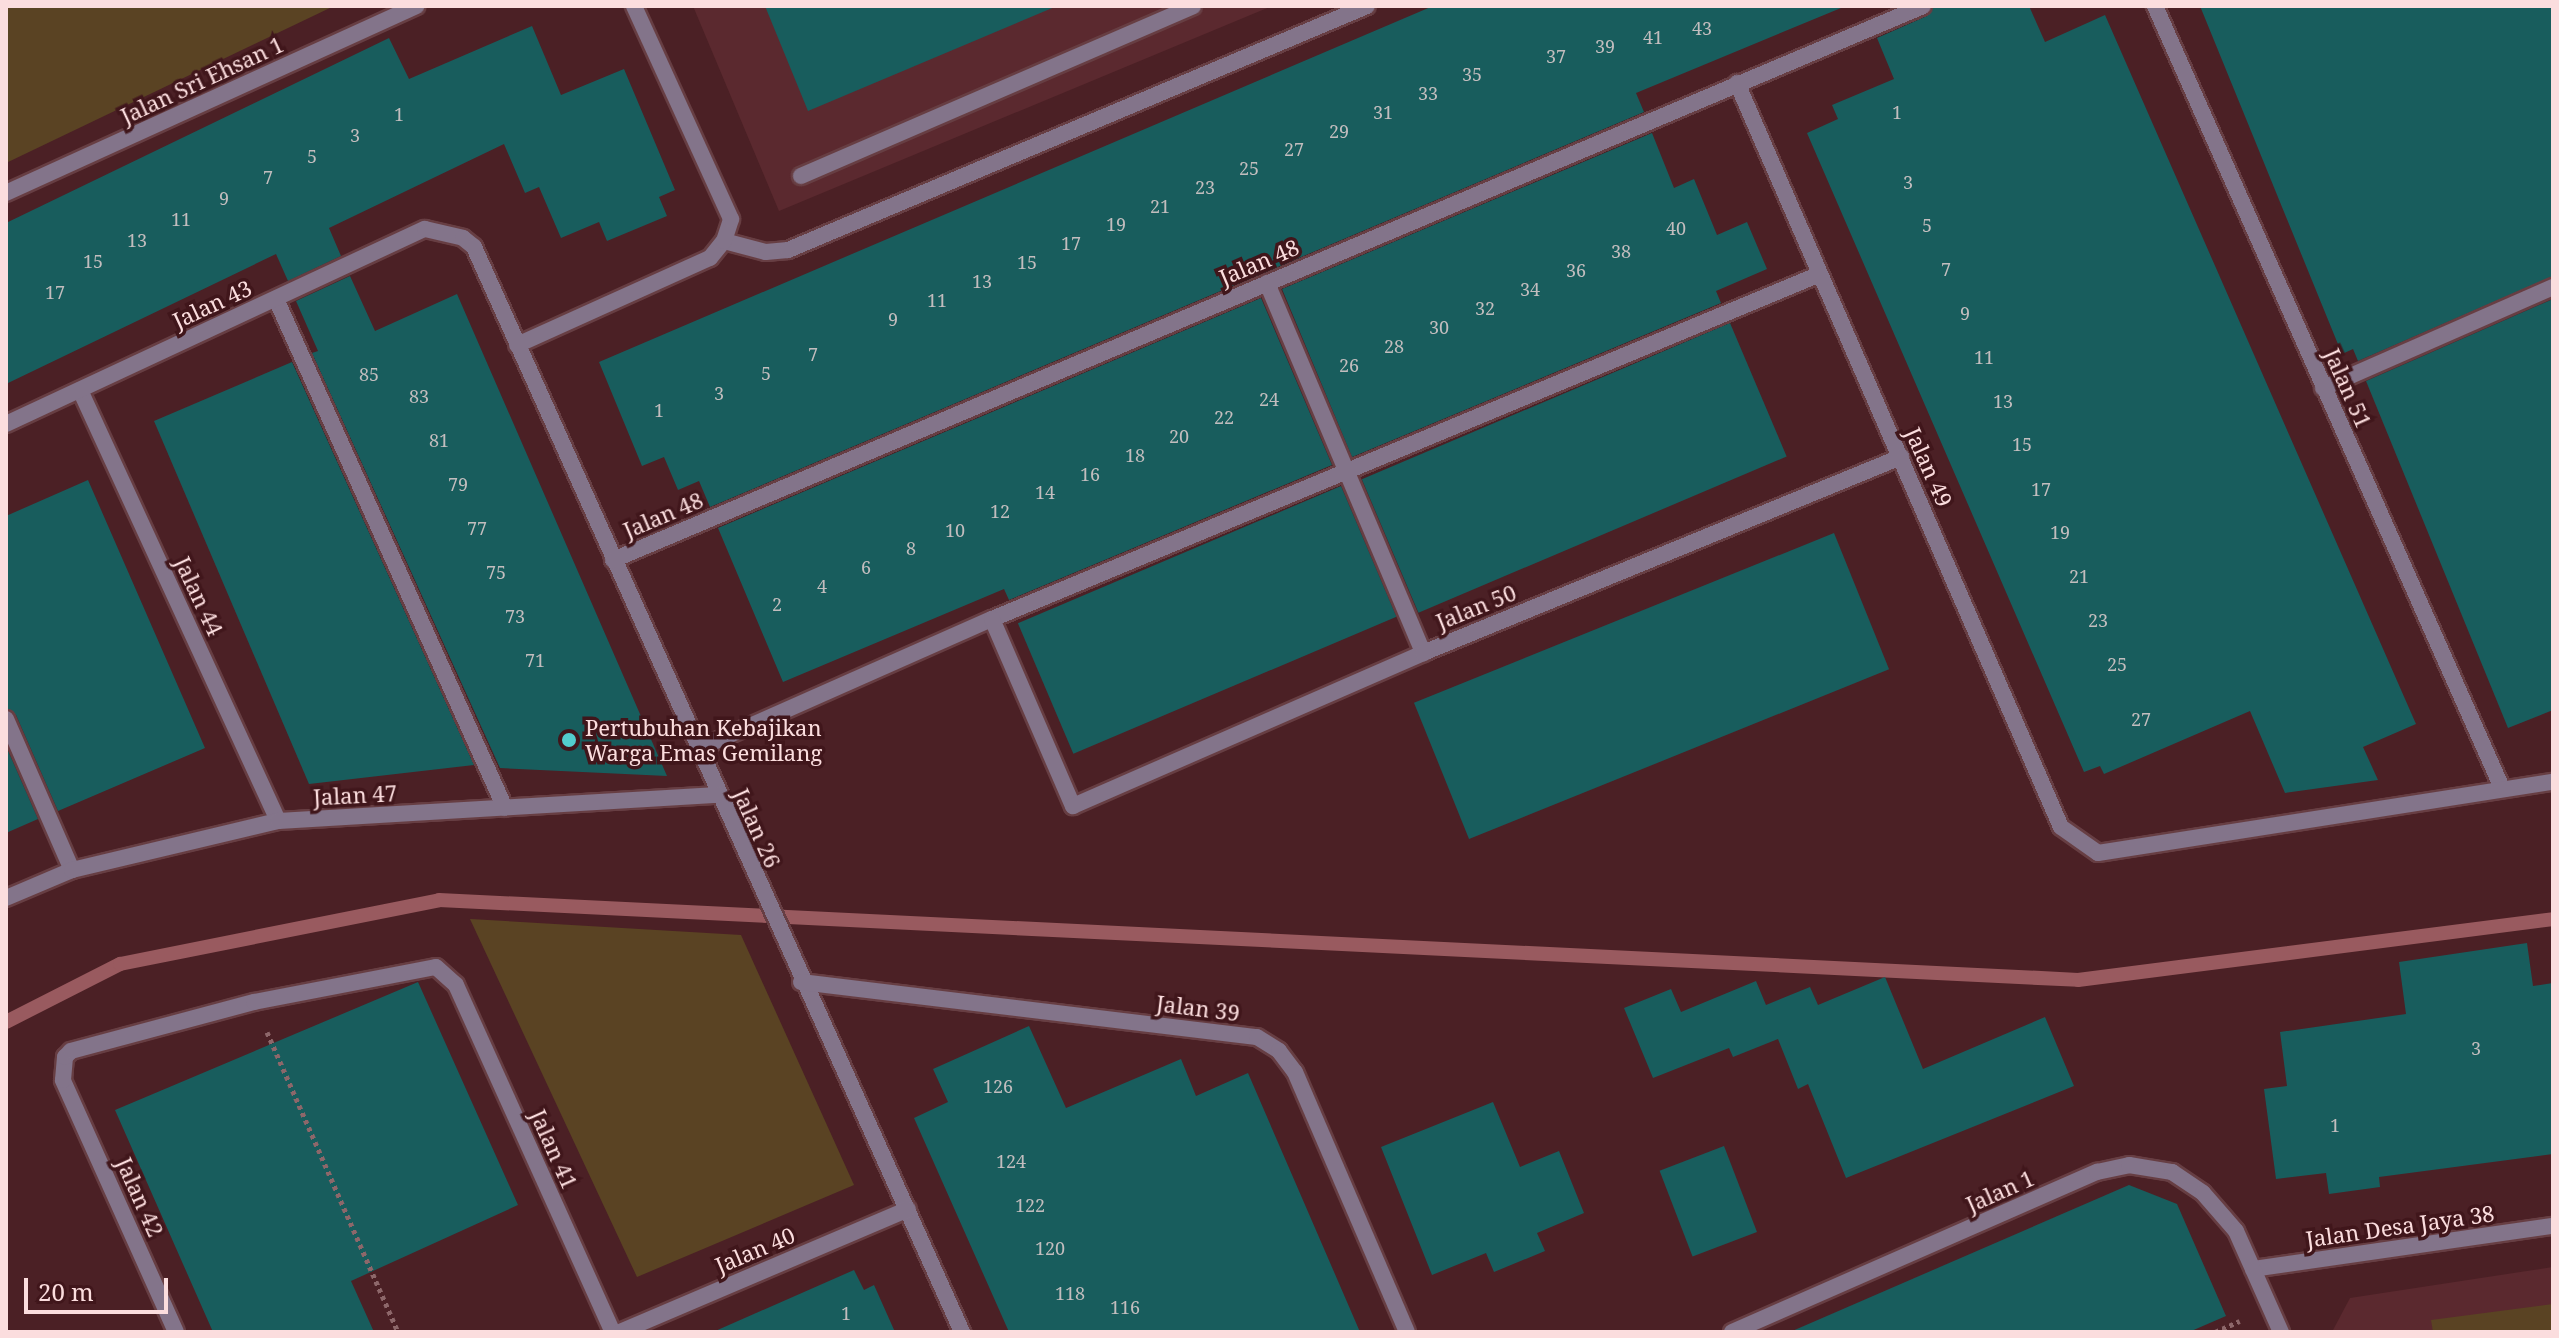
<!DOCTYPE html>
<html>
<head>
<meta charset="utf-8">
<style>
	body { margin:0 }
	#map { position:relative; width:2559px; height:1338px; overflow:hidden; background:#4b2025; font-family:"Noto Serif",serif }
	div>[style] { position:absolute }
	[style*='--x'] { left:calc(var(--x)*1px); top:calc(var(--y)*1px); width:calc(var(--w)*1px); rotate:calc(var(--a)*1deg) }
	.built>* { inset:0; background:#5b292f }
	.green>* { inset:0; background:#5a4323 }
	.stream>* { height:14px; margin:-7px; padding:0 7px; transform-origin:7px; border-radius:7px; background:#995a5f }
	.building>* { inset:0; background:#185d5d; transform-origin:0 0 }
	.path>* { height:5px; margin-top:-2.5px; transform-origin:0; background:repeating-linear-gradient(90deg,#8d676a 0 4px,transparent 0 8px) }
	.roads { filter:drop-shadow(2px 0 #673e43) drop-shadow(-2px 0 #673e43) drop-shadow(0 2px #673e43) drop-shadow(0 -2px #673e43) }
	.service>* { height:16px; margin:-8px; padding:0 8px; transform-origin:8px; border-radius:8px; background:#83748a }
	.minor>* { height:16px; margin:-8px; padding:0 8px; transform-origin:8px; border-radius:8px; background:#83748a }
	.dots>* { width:22px; height:22px; translate:-50% -50%; box-sizing:border-box; border:4px solid #40161b; border-radius:50% }
	span { translate:-50% -50%; white-space:nowrap; text-align:center; line-height:1.15; -webkit-text-stroke:7px #40161b; paint-order:stroke }
	.number-label { font-size:18px; color:#c2bdbe }
	.number-label span { -webkit-text-stroke-width:0 }
	.street-label { font-size:22px; color:#fbddde }
	.poi-label { font-size:22px; color:#fbddde }
	.left { translate:0 -50%; text-align:left }
	.frame { position:absolute; inset:0; border:8px solid #fbddde; pointer-events:none }
	.scale { position:absolute; left:24px; top:1278px; width:144px; height:36px; box-sizing:border-box; border:4px solid #fbddde; border-top:0; padding-left:10px; font-size:24px; line-height:28px; white-space:nowrap; color:#fbddde; -webkit-text-stroke:6px #40161b; paint-order:stroke }
</style>
</head>
<body>
<div id="map">
	<div class="built">
		<i style="clip-path:polygon(693px 6px,1272px 6px,779px 211px)"></i>
		<i style="clip-path:polygon(2553px 1267px,2553px 1332px,2332px 1332px,2350px 1298px)"></i>
	</div>
	<div class="green">
		<i style="clip-path:polygon(6px 6px,334px 6px,6px 163px)"></i>
		<i style="clip-path:polygon(470px 919px,741px 935px,854px 1185px,637px 1277px)"></i>
		<i style="clip-path:polygon(2553px 1304px,2553px 1332px,2433px 1332px,2431px 1320px)"></i>
	</div>
	<div class="stream">
		<i style="--x:6;--y:1022;--w:128;--a:-27"></i>
		<i style="--x:120;--y:964;--w:325;--a:-11.3"></i>
		<i style="--x:439;--y:900;--w:1641;--a:2.79"></i>
		<i style="--x:2078;--y:980;--w:479;--a:-7.3"></i>
	</div>
	<div class="building">
		<i style="clip-path:polygon(765px 6px,1057px 6px,808px 111px)"></i>
		<i style="clip-path:polygon(1433px 6px,1841px 8px,1636px 93px,1644px 112px,710px 507px,699px 481px,678px 490px,664px 457px,642px 466px,599px 362px)"></i>
		<i style="clip-path:polygon(1934px 6px,2029px 6px,2045px 42px,2105px 15px,2416px 724px,2363px 747px,2378px 780px,2285px 793px,2250px 711px,2104px 774px,2100px 766px,2084px 772px,1807px 133px,1838px 119px,1832px 105px,1894px 79px,1877px 38px,1927px 16px)"></i>
		<i style="clip-path:polygon(2200px 6px,2553px 6px,2553px 276px,2358px 361px,2353px 349px,2342px 354px)"></i>
		<i style="clip-path:polygon(532px 26px,561px 95px,624px 69px,675px 190px,659px 197px,667px 216px,607px 241px,599px 222px,561px 238px,539px 187px,525px 193px,504px 144px,329px 228px,341px 256px,288px 281px,276px 254px,6px 384px,6px 223px,389px 38px,409px 79px)"></i>
		<i style="clip-path:polygon(1652px 133px,1674px 188px,1694px 179px,1717px 235px,1747px 222px,1767px 269px,1716px 291px,1721px 303px,1352px 457px,1282px 289px)"></i>
		<i style="clip-path:polygon(350px 276px,375px 331px,457px 294px,667px 776px,500px 768px,312px 353px,318px 351px,296px 301px)"></i>
		<i style="clip-path:polygon(1261px 298px,1332px 465px,1009px 600px,1004px 589px,783px 682px,718px 528px)"></i>
		<i style="clip-path:polygon(2553px 299px,2553px 710px,2508px 728px,2366px 381px)"></i>
		<i style="left:1730px;top:323px;width:145px;height:400px;rotate:67deg"></i>
		<i style="clip-path:polygon(292px 362px,474px 765px,309px 784px,154px 421px)"></i>
		<i style="clip-path:polygon(88px 480px,205px 748px,58px 811px,16px 715px,6px 708px,6px 516px)"></i>
		<i style="left:1341px;top:486px;width:142px;height:351px;rotate:67deg"></i>
		<i style="left:1834px;top:533px;width:147px;height:453px;rotate:68deg"></i>
		<i style="clip-path:polygon(6px 746px,38px 819px,6px 833px)"></i>
		<i style="clip-path:polygon(2527px 943px,2533px 986px,2553px 983px,2553px 1154px,2379px 1177px,2380px 1187px,2329px 1194px,2326px 1173px,2276px 1179px,2264px 1089px,2287px 1086px,2280px 1032px,2406px 1014px,2399px 962px)"></i>
		<i style="clip-path:polygon(1885px 977px,1923px 1069px,2045px 1017px,2074px 1086px,1846px 1178px,1808px 1084px,1798px 1089px,1778px 1039px,1733px 1057px,1729px 1048px,1653px 1078px,1624px 1008px,1671px 989px,1681px 1012px,1756px 981px,1766px 1005px,1810px 987px,1818px 1005px)"></i>
		<i style="clip-path:polygon(418px 982px,518px 1205px,351px 1281px,374px 1332px,213px 1332px,115px 1110px)"></i>
		<i style="clip-path:polygon(1029px 1026px,1066px 1108px,1181px 1059px,1196px 1096px,1248px 1073px,1360px 1332px,1009px 1332px,914px 1118px,948px 1102px,933px 1069px)"></i>
		<i style="clip-path:polygon(1493px 1102px,1520px 1167px,1559px 1151px,1584px 1213px,1537px 1233px,1545px 1251px,1494px 1272px,1486px 1253px,1432px 1275px,1381px 1147px)"></i>
		<i style="left:1724px;top:1146px;width:92px;height:69px;rotate:69deg"></i>
		<i style="clip-path:polygon(2129px 1185px,2177px 1204px,2226px 1316px,2189px 1332px,1790px 1332px)"></i>
		<i style="clip-path:polygon(854px 1270px,864px 1290px,874px 1285px,895px 1332px,713px 1332px)"></i>
	</div>
	<div class="path">
		<i style="--x:267;--y:1032;--w:327;--a:66.4"></i>
		<i style="--x:2215;--y:1332;--w:27;--a:-24"></i>
	</div>
	<div class="roads">
		<div class="service">
			<i style="--x:801;--y:176;--w:427;--a:-23.4"></i>
			<i style="--x:724;--y:241;--w:43;--a:14.7"></i>
			<i style="--x:766;--y:252;--w:22;--a:-5"></i>
			<i style="--x:788;--y:250;--w:628;--a:-22.85"></i>
			<i style="--x:1267;--y:283;--w:402;--a:67.1"></i>
			<i style="--x:276;--y:299;--w:558;--a:65.78"></i>
			<i style="--x:2323;--y:388;--w:251;--a:-23.7"></i>
			<i style="--x:6;--y:719;--w:165;--a:66.4"></i>
			<i style="--x:698;--y:749;--w:321;--a:-23.9"></i>
			<i style="--x:992;--y:619;--w:897;--a:-22.62"></i>
		</div>
		<div class="minor">
			<i style="--x:2155;--y:6;--w:856;--a:66.07"></i>
			<i style="--x:1737;--y:83;--w:811;--a:66.47"></i>
			<i style="--x:2061;--y:827;--w:45;--a:35.1"></i>
			<i style="--x:2098;--y:853;--w:461;--a:-8.9"></i>
			<i style="--x:6;--y:193;--w:451;--a:-24.5"></i>
			<i style="--x:517;--y:345;--w:212;--a:-24.3"></i>
			<i style="--x:710;--y:258;--w:22;--a:-51"></i>
			<i style="--x:724;--y:241;--w:23;--a:-72"></i>
			<i style="--x:731;--y:219;--w:234;--a:-114.5"></i>
			<i style="--x:80;--y:390;--w:474;--a:65.3"></i>
			<i style="--x:6;--y:424;--w:462;--a:-25"></i>
			<i style="--x:425;--y:229;--w:39;--a:13"></i>
			<i style="--x:463;--y:238;--w:14;--a:39"></i>
			<i style="--x:474;--y:247;--w:1190;--a:65.78"></i>
			<i style="--x:613;--y:560;--w:1422;--a:-22.92"></i>
			<i style="--x:992;--y:619;--w:204;--a:66.6"></i>
			<i style="--x:1073;--y:806;--w:382;--a:-23.6"></i>
			<i style="--x:1423;--y:653;--w:517;--a:-22.3"></i>
			<i style="--x:6;--y:898;--w:72;--a:-23"></i>
			<i style="--x:72;--y:870;--w:212;--a:-13.4"></i>
			<i style="--x:278;--y:821;--w:441;--a:-3.4"></i>
			<i style="--x:801;--y:982;--w:459;--a:6.9"></i>
			<i style="--x:1257;--y:1037;--w:26;--a:32"></i>
			<i style="--x:1279;--y:1051;--w:26;--a:53"></i>
			<i style="--x:1295;--y:1072;--w:283;--a:66.7"></i>
			<i style="--x:2253;--y:1269;--w:303;--a:-8.2"></i>
			<i style="--x:176;--y:1332;--w:276;--a:-114.2"></i>
			<i style="--x:63;--y:1080;--w:23;--a:-85"></i>
			<i style="--x:65;--y:1057;--w:8;--a:-45"></i>
			<i style="--x:71;--y:1051;--w:189;--a:-15"></i>
			<i style="--x:254;--y:1002;--w:185;--a:-10.9"></i>
			<i style="--x:436;--y:967;--w:27;--a:42"></i>
			<i style="--x:456;--y:985;--w:381;--a:65.7"></i>
			<i style="--x:620;--y:1332;--w:313;--a:-23.1"></i>
			<i style="--x:1732;--y:1332;--w:399;--a:-23.7"></i>
			<i style="--x:2097;--y:1172;--w:33;--a:-12"></i>
			<i style="--x:2129;--y:1165;--w:44;--a:9.2"></i>
			<i style="--x:2172;--y:1172;--w:37;--a:34"></i>
			<i style="--x:2203;--y:1193;--w:50;--a:49"></i>
			<i style="--x:2236;--y:1231;--w:111;--a:66"></i>
		</div>
	</div>
	<div class="dots">
		<i style="left:569px;top:740px;background:#52cdcd"></i>
	</div>
	<div class="number-label">
		<span style="left:1702px;top:28px">43</span>
		<span style="left:1653px;top:37px">41</span>
		<span style="left:1605px;top:46px">39</span>
		<span style="left:1556px;top:56px">37</span>
		<span style="left:1472px;top:74px">35</span>
		<span style="left:1428px;top:93px">33</span>
		<span style="left:1383px;top:112px">31</span>
		<span style="left:1897px;top:112px">1</span>
		<span style="left:399px;top:114px">1</span>
		<span style="left:1339px;top:131px">29</span>
		<span style="left:355px;top:135px">3</span>
		<span style="left:1294px;top:149px">27</span>
		<span style="left:312px;top:156px">5</span>
		<span style="left:1249px;top:168px">25</span>
		<span style="left:268px;top:177px">7</span>
		<span style="left:1908px;top:182px">3</span>
		<span style="left:1205px;top:187px">23</span>
		<span style="left:224px;top:198px">9</span>
		<span style="left:1160px;top:206px">21</span>
		<span style="left:181px;top:219px">11</span>
		<span style="left:1116px;top:224px">19</span>
		<span style="left:1927px;top:225px">5</span>
		<span style="left:1676px;top:228px">40</span>
		<span style="left:137px;top:240px">13</span>
		<span style="left:1071px;top:243px">17</span>
		<span style="left:1621px;top:251px">38</span>
		<span style="left:93px;top:261px">15</span>
		<span style="left:1027px;top:262px">15</span>
		<span style="left:1946px;top:269px">7</span>
		<span style="left:1576px;top:270px">36</span>
		<span style="left:982px;top:281px">13</span>
		<span style="left:1530px;top:289px">34</span>
		<span style="left:55px;top:292px">17</span>
		<span style="left:937px;top:300px">11</span>
		<span style="left:1485px;top:308px">32</span>
		<span style="left:1965px;top:313px">9</span>
		<span style="left:893px;top:319px">9</span>
		<span style="left:1439px;top:327px">30</span>
		<span style="left:1394px;top:346px">28</span>
		<span style="left:813px;top:354px">7</span>
		<span style="left:1984px;top:357px">11</span>
		<span style="left:1349px;top:365px">26</span>
		<span style="left:766px;top:373px">5</span>
		<span style="left:369px;top:374px">85</span>
		<span style="left:719px;top:393px">3</span>
		<span style="left:419px;top:396px">83</span>
		<span style="left:1269px;top:399px">24</span>
		<span style="left:2003px;top:401px">13</span>
		<span style="left:659px;top:410px">1</span>
		<span style="left:1224px;top:417px">22</span>
		<span style="left:1179px;top:436px">20</span>
		<span style="left:439px;top:440px">81</span>
		<span style="left:2022px;top:444px">15</span>
		<span style="left:1135px;top:455px">18</span>
		<span style="left:1090px;top:474px">16</span>
		<span style="left:458px;top:484px">79</span>
		<span style="left:2041px;top:489px">17</span>
		<span style="left:1045px;top:492px">14</span>
		<span style="left:1000px;top:511px">12</span>
		<span style="left:477px;top:528px">77</span>
		<span style="left:955px;top:530px">10</span>
		<span style="left:2060px;top:532px">19</span>
		<span style="left:911px;top:548px">8</span>
		<span style="left:866px;top:567px">6</span>
		<span style="left:496px;top:572px">75</span>
		<span style="left:2079px;top:576px">21</span>
		<span style="left:822px;top:586px">4</span>
		<span style="left:777px;top:604px">2</span>
		<span style="left:515px;top:616px">73</span>
		<span style="left:2098px;top:620px">23</span>
		<span style="left:535px;top:660px">71</span>
		<span style="left:2117px;top:664px">25</span>
		<span style="left:2141px;top:719px">27</span>
		<span style="left:2476px;top:1048px">3</span>
		<span style="left:998px;top:1086px">126</span>
		<span style="left:2335px;top:1125px">1</span>
		<span style="left:1011px;top:1161px">124</span>
		<span style="left:1030px;top:1205px">122</span>
		<span style="left:1050px;top:1248px">120</span>
		<span style="left:1070px;top:1293px">118</span>
		<span style="left:1125px;top:1307px">116</span>
		<span style="left:846px;top:1313px">1</span>
	</div>
	<div class="street-label">
		<span style="left:202px;top:80px;rotate:-25deg">Jalan Sri Ehsan 1</span>
		<span style="left:1259px;top:262px;rotate:-23deg">Jalan 48</span>
		<span style="left:212px;top:304px;rotate:-25deg">Jalan 43</span>
		<span style="left:2348px;top:388px;rotate:66deg">Jalan 51</span>
		<span style="left:1929px;top:467px;rotate:66deg">Jalan 49</span>
		<span style="left:663px;top:515px;rotate:-23deg">Jalan 48</span>
		<span style="left:199px;top:596px;rotate:65deg">Jalan 44</span>
		<span style="left:1476px;top:607px;rotate:-22deg">Jalan 50</span>
		<span style="left:355px;top:795px;rotate:-3deg">Jalan 47</span>
		<span style="left:757px;top:828px;rotate:66deg">Jalan 26</span>
		<span style="left:1198px;top:1008px;rotate:7deg">Jalan 39</span>
		<span style="left:554px;top:1149px;rotate:66deg">Jalan 41</span>
		<span style="left:2000px;top:1191px;rotate:-24deg">Jalan 1</span>
		<span style="left:140px;top:1197px;rotate:66deg">Jalan 42</span>
		<span style="left:2400px;top:1226px;rotate:-8deg">Jalan Desa Jaya 38</span>
		<span style="left:755px;top:1250px;rotate:-23deg">Jalan 40</span>
	</div>
	<div class="poi-label">
		<span class="left" style="left:585px;top:740px">Pertubuhan Kebajikan<br>Warga Emas Gemilang</span>
	</div>
	<div class="frame"></div>
	<div class="scale">20 m</div>
</div>
</body>
</html>
